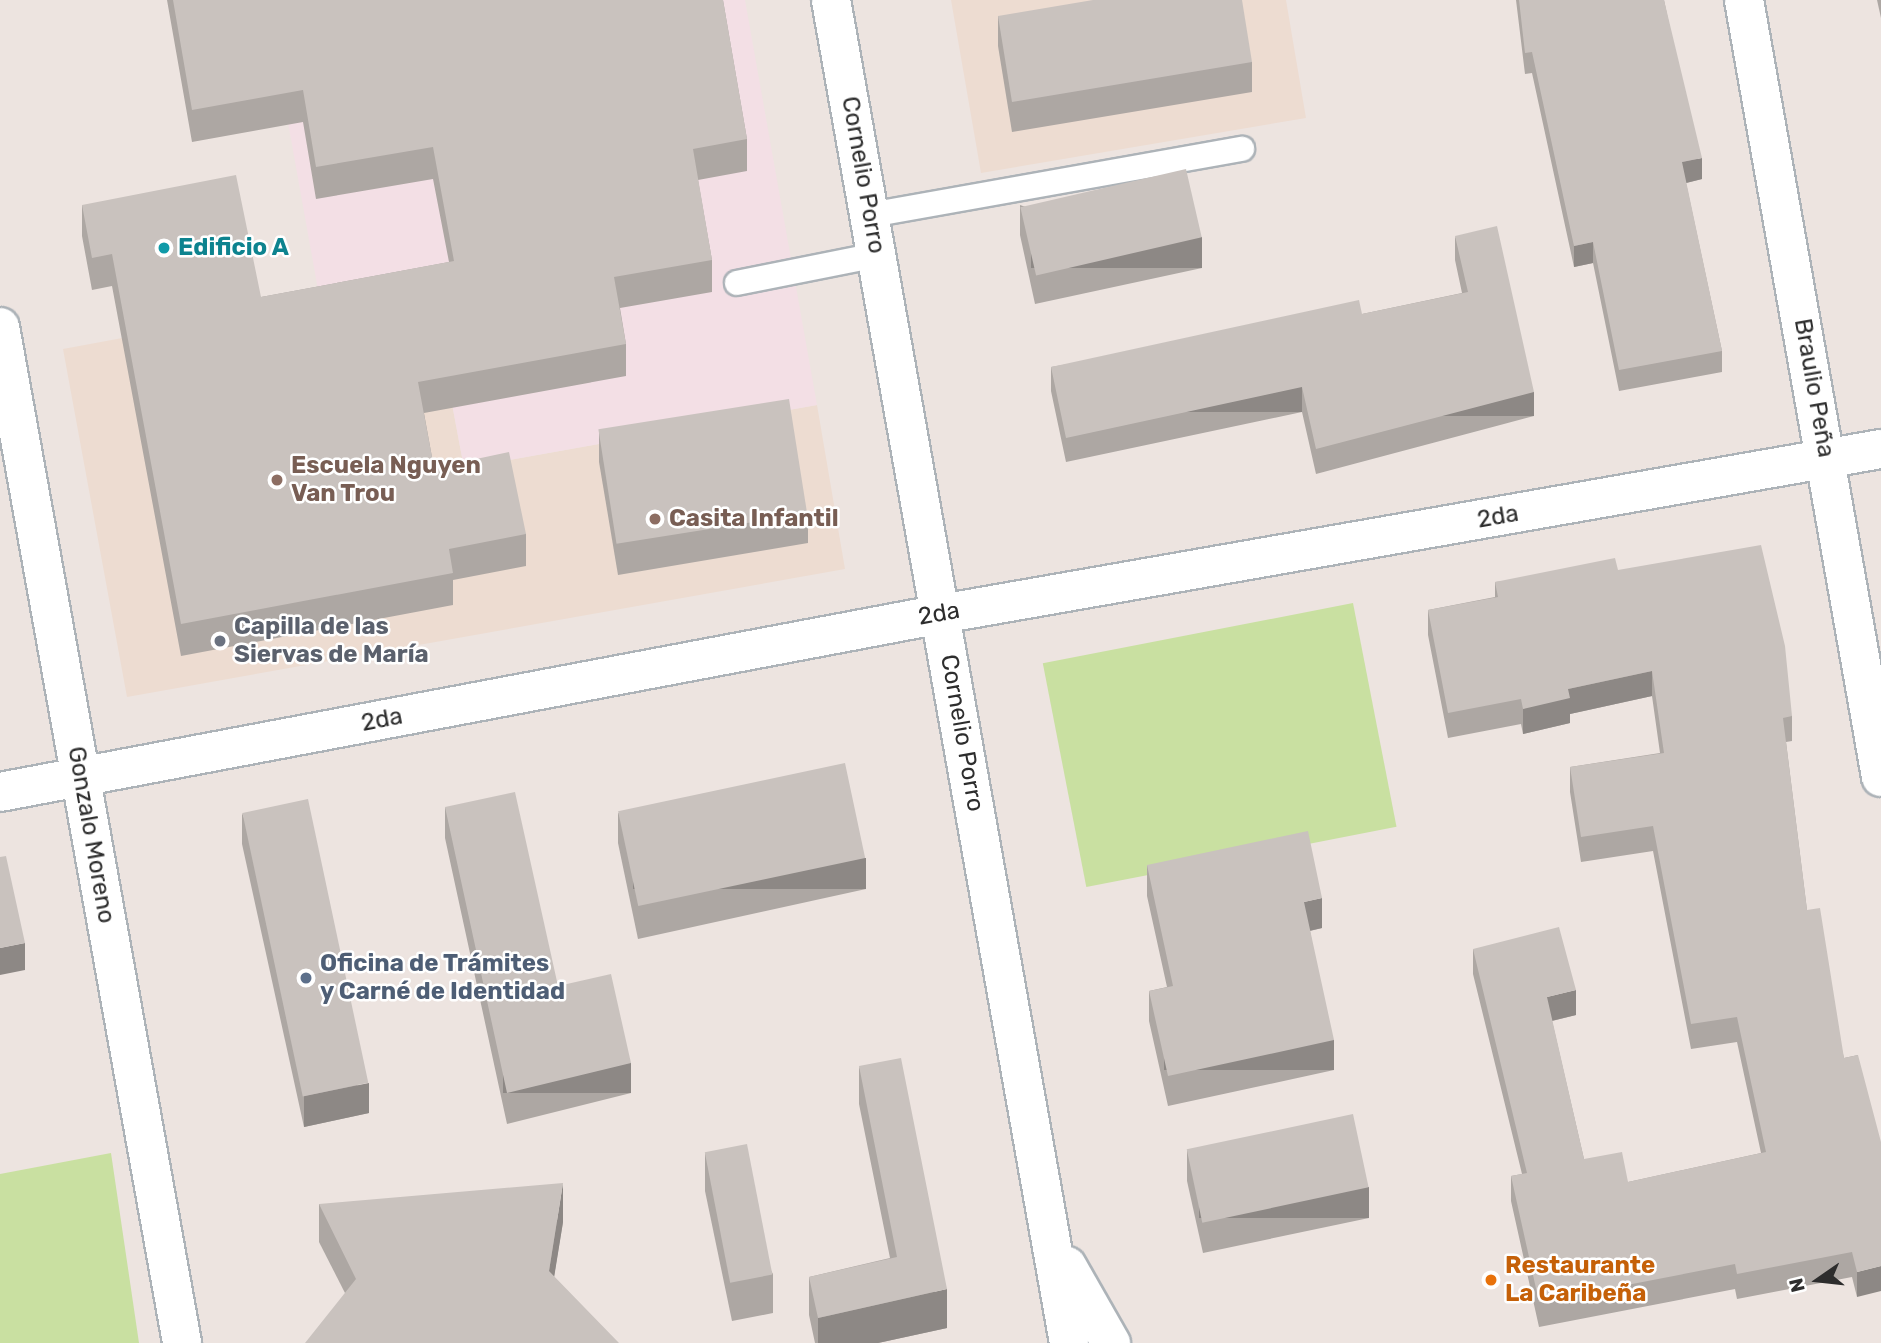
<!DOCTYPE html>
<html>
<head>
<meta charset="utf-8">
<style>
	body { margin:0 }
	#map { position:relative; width:1881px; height:1343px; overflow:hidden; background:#ede4e0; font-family:Rubik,sans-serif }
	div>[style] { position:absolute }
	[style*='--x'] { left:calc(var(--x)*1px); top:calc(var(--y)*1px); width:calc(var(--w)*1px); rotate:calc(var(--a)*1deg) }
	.education>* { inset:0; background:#eddcd1 }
	.medical>* { inset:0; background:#f3dfe5 }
	.green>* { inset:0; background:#c9e0a1; transform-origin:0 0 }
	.roads { filter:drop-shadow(2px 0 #adb3b8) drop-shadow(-2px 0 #adb3b8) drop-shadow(0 2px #adb3b8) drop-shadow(0 -2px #adb3b8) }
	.lane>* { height:24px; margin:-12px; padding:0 12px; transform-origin:12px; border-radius:12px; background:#fff }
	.street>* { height:38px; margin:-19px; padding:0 19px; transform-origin:19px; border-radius:19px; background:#fff }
	.secondary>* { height:38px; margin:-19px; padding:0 19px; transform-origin:19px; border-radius:19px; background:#fff }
	.wall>* { inset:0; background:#ada7a3 }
	.shaded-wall>* { inset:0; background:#8d8885; transform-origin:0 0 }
	.building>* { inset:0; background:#c9c2be; transform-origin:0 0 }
	.dots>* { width:19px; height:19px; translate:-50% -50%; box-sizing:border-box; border:4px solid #fff; border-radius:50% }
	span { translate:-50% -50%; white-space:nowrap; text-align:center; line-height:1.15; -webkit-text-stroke:5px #fff; paint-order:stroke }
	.street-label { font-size:24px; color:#2d2d2d }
	.culture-label { font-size:24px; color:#0d838f; font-weight:700 }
	.left { translate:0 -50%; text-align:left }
	.education-label { font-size:24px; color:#785e54; font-weight:700 }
	.worship-label { font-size:24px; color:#5b616d; font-weight:700 }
	.service-label { font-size:24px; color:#4e5e75; font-weight:700 }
	.food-label { font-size:24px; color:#c56008; font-weight:700 }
	.north { position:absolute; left:1783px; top:1245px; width:70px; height:70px; -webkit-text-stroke:5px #fff; paint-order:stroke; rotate:256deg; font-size:19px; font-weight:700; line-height:28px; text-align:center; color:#2d2d2d }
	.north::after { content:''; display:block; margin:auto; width:24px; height:32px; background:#2d2d2d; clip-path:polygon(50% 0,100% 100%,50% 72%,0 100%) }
</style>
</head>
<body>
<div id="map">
	<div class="education">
		<i style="clip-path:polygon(951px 0,1286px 0,1306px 118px,981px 173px)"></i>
		<i style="clip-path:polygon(429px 281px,464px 468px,817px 405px,845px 569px,127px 697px,63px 349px)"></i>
	</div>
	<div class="medical">
		<i style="clip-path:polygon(266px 0,745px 0,817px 405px,464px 468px,429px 281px,320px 301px)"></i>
	</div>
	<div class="green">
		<i style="left:1353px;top:603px;width:228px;height:316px;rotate:79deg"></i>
		<i style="clip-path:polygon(111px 1153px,139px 1343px,0 1343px,0 1174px)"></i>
	</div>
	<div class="roads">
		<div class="lane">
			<i style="--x:870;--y:215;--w:378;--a:-10.1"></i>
			<i style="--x:737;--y:283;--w:143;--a:-11.3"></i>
		</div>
		<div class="street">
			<i style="--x:1744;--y:0;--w:789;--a:80"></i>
			<i style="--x:0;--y:327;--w:1032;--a:79.84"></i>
			<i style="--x:941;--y:614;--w:954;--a:-9.96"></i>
		</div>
		<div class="secondary">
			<i style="--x:831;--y:0;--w:1364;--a:79.95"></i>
			<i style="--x:0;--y:792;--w:958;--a:-10.71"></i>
			<i style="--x:1067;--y:1266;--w:89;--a:60.3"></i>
		</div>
	</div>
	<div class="wall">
		<i style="clip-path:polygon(167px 0,723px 0,747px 139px,747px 171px,698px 180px,712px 260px,712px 292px,620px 308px,626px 344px,626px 376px,424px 413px,434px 468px,526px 534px,526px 566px,453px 580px,453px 605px,181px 656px,112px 286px,92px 290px,82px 236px,82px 205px,261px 297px,449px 262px,433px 179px,316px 199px,303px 122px,192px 142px)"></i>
		<i style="clip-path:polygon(1516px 0,1664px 0,1702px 179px,1686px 183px,1722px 351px,1722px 372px,1619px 391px,1593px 263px,1574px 267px,1532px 73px,1525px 74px)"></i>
		<i style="clip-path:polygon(1877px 0,1881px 0,1881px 18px)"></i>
		<i style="clip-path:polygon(998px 16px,1252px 62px,1252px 92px,1012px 132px,998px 46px)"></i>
		<i style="clip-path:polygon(1020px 205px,1202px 268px,1035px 304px,1020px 235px)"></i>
		<i style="clip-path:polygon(1455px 236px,1534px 416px,1316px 474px,1302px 412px,1066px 462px,1051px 391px,1051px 367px,1362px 314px,1462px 293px,1455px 260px)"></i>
		<i style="clip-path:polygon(599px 432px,808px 513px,808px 543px,618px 575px,599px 462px)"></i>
		<i style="clip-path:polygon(1618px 570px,1792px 716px,1792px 741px,1786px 742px,1807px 910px,1844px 1058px,1858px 1055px,1857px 1297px,1852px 1277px,1737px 1299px,1735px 1289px,1539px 1327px,1511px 1201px,1511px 1176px,1522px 1174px,1473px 974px,1473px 949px,1576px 1015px,1552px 1021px,1584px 1159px,1628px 1182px,1761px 1153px,1737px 1042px,1691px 1049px,1653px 851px,1581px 862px,1570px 792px,1570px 767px,1660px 753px,1652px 696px,1570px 714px,1570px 723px,1523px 734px,1521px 724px,1448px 738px,1428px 635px,1428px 610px,1495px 597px,1495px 582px)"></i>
		<i style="clip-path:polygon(445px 807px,558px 986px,631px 1093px,507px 1124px,445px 838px)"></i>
		<i style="clip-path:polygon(242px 813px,369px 1113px,304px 1127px,242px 844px)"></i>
		<i style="clip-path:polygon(618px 813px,866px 889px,638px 939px,618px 843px)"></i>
		<i style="clip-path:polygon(1147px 865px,1322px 928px,1310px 931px,1334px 1070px,1168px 1106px,1149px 1021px,1149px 991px,1167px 987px,1147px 896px)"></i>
		<i style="clip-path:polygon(859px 1066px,947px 1328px,878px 1343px,815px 1343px,809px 1315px,809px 1277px,890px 1258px,859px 1104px)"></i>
		<i style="clip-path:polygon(1187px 1150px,1369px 1218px,1203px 1253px,1187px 1181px)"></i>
		<i style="clip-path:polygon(705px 1153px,773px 1274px,773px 1313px,732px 1321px,705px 1191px)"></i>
		<i style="clip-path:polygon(319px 1204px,563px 1222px,554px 1276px,345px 1293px,319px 1242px)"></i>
	</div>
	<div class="shaded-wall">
		<i style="clip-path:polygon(1702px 158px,1702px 179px,1682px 184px,1682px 162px)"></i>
		<i style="left:1202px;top:237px;width:31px;height:171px;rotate:90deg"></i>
		<i style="clip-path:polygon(1593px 242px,1593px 263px,1574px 267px,1574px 246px)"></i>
		<i style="left:1302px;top:387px;width:25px;height:241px;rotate:90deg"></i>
		<i style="left:1534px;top:392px;width:24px;height:225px;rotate:90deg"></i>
		<i style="clip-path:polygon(1652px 671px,1652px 696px,1570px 714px,1570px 723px,1523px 734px,1523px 709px,1568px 689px)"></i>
		<i style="left:866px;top:858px;width:31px;height:233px;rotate:90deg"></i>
		<i style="clip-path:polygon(1322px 898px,1322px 928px,1304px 932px,1304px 902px)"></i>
		<i style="clip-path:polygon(25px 943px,25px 970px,0 975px,0 948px)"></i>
		<i style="clip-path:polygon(1576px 990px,1576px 1015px,1547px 1022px,1547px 997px)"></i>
		<i style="left:1334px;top:1040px;width:30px;height:170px;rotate:90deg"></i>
		<i style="left:631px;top:1063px;width:30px;height:128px;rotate:90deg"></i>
		<i style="clip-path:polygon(369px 1083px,369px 1113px,304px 1127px,304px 1096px)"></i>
		<i style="clip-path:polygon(563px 1183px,563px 1222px,549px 1309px,549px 1271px)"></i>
		<i style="left:1369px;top:1187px;width:31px;height:170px;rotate:90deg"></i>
		<i style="clip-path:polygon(1881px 1266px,1881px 1291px,1857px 1297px,1857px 1272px)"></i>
		<i style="clip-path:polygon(947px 1289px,947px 1328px,878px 1343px,818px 1343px,818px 1318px)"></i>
	</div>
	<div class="building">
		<i style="clip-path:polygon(173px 0,723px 0,747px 139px,693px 149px,712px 260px,614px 277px,626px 344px,418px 382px,434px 468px,509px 452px,526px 534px,449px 549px,453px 573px,181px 624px,112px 254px,92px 258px,82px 205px,236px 175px,261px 297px,454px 261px,433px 147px,316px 167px,303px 90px,192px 110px)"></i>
		<i style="clip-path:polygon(1093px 0,1242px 0,1252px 62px,1012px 102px,998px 16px)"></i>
		<i style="clip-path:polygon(1519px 0,1664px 0,1702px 158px,1682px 162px,1722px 351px,1619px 370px,1593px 242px,1574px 246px,1532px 52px,1525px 53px)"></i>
		<i style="left:1186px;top:169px;width:70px;height:170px;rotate:77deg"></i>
		<i style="clip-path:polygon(1497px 226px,1534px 392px,1316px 449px,1302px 387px,1066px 438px,1051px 367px,1359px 300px,1362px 314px,1468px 292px,1455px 236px)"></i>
		<i style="left:789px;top:399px;width:116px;height:193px;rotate:81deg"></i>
		<i style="clip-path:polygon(1761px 545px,1785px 646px,1792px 716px,1783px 718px,1807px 910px,1820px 908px,1844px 1058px,1858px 1055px,1881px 1142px,1881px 1266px,1857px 1272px,1852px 1252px,1737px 1274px,1735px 1264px,1539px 1302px,1511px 1176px,1527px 1173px,1473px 949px,1559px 927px,1576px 990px,1547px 997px,1584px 1159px,1622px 1152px,1628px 1182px,1766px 1152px,1737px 1017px,1691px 1024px,1653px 826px,1581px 837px,1570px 767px,1664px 753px,1652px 671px,1568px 689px,1570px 698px,1523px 709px,1521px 699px,1448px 713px,1428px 610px,1498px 597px,1495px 582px,1615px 558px,1618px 570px)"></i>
		<i style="left:845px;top:763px;width:97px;height:232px;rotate:78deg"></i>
		<i style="clip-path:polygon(515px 792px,558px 986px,611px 974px,631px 1063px,507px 1093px,445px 807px)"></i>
		<i style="left:308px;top:799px;width:290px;height:67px;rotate:78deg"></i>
		<i style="clip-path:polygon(1308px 831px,1322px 898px,1304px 902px,1334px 1040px,1168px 1076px,1149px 991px,1173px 986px,1147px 865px)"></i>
		<i style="clip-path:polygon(6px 856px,25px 943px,0 948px,0 857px)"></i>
		<i style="clip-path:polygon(901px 1058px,947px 1289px,818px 1318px,809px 1277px,897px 1257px,859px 1066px)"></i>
		<i style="left:1353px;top:1114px;width:75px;height:170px;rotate:78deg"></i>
		<i style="left:747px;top:1144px;width:133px;height:43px;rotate:79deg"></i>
		<i style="clip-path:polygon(563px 1183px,549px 1271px,619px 1343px,305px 1343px,356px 1279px,319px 1204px)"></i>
	</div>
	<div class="dots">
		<i style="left:164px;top:248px;background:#0f9aa8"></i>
		<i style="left:277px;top:480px;background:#8d6e63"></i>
		<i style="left:655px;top:519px;background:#8d6e63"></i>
		<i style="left:220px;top:641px;background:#6b7280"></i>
		<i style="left:306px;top:978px;background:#5c6f8a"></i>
		<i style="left:1491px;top:1280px;background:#e8710a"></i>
	</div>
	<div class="street-label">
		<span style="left:863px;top:175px;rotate:80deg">Cornelio Porro</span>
		<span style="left:1814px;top:388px;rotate:80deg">Braulio Peña</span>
		<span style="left:1498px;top:517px;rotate:-10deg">2da</span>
		<span style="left:939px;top:614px;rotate:-10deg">2da</span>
		<span style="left:382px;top:720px;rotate:-11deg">2da</span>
		<span style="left:962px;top:733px;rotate:80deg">Cornelio Porro</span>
		<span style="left:91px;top:835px;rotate:80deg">Gonzalo Moreno</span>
	</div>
	<div class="culture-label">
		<span class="left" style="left:178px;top:248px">Edificio A</span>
	</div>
	<div class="education-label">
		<span class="left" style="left:291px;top:480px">Escuela Nguyen<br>Van Trou</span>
		<span class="left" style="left:669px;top:519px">Casita Infantil</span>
	</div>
	<div class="worship-label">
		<span class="left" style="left:234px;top:641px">Capilla de las<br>Siervas de María</span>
	</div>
	<div class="service-label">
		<span class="left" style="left:320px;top:978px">Oficina de Trámites<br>y Carné de Identidad</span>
	</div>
	<div class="food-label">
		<span class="left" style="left:1505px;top:1280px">Restaurante<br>La Caribeña</span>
	</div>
	<div class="north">N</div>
</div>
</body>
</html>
